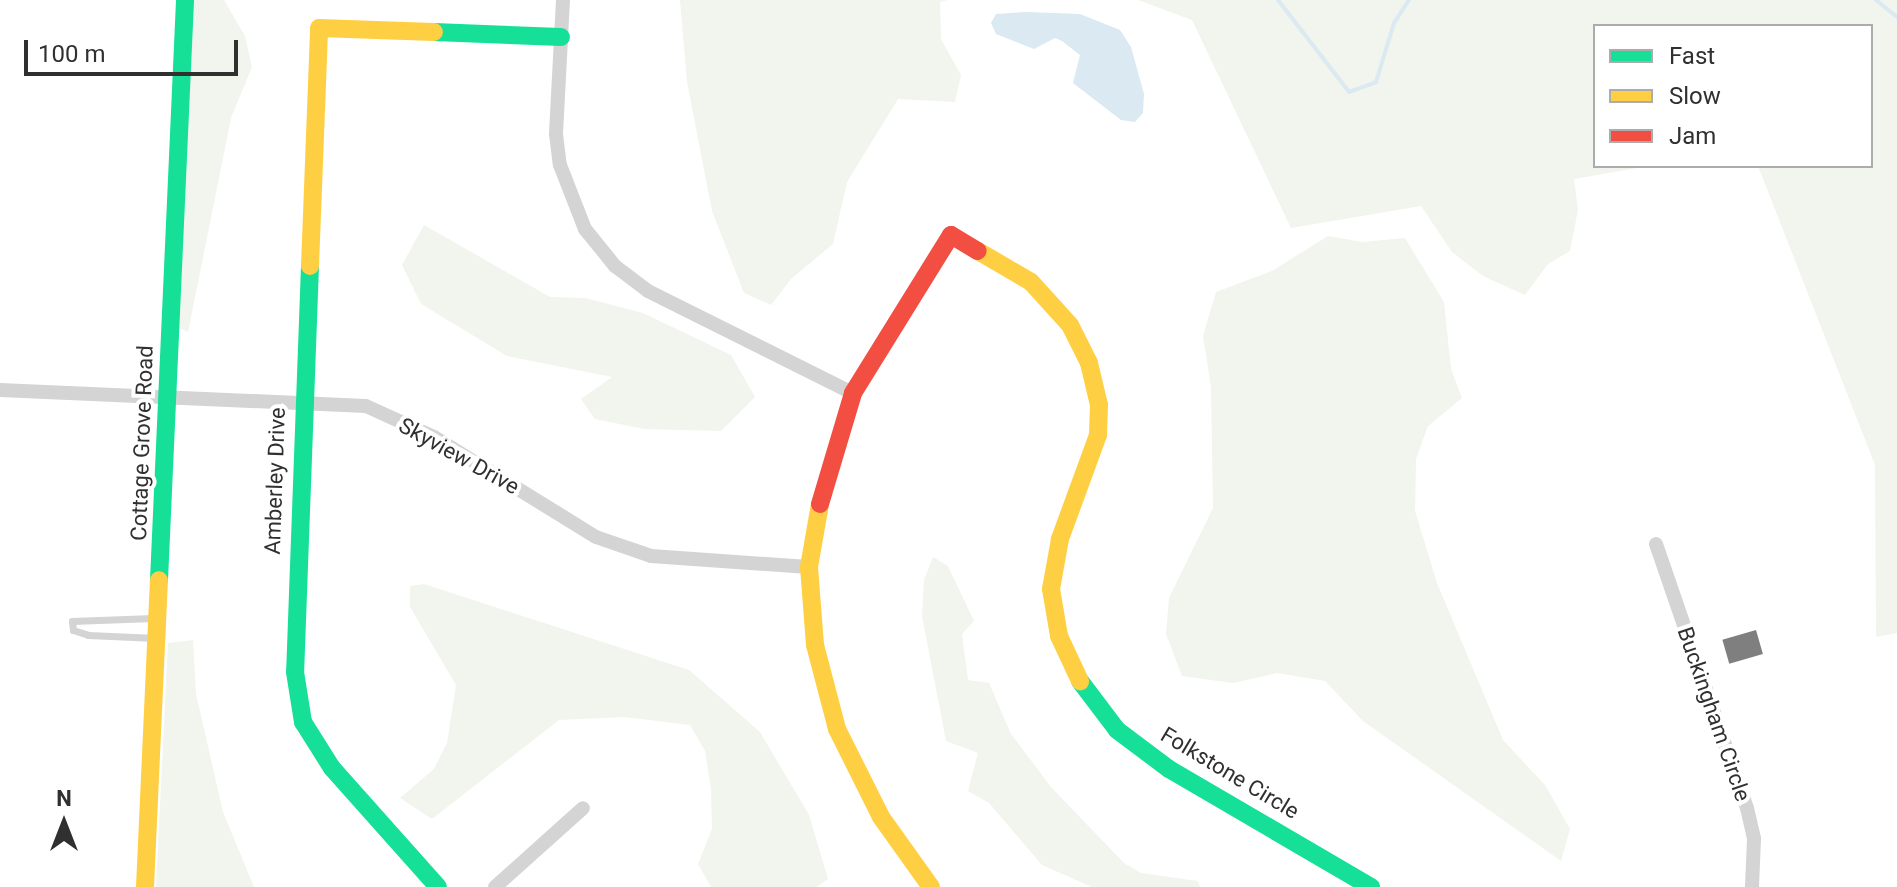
<!DOCTYPE html>
<html>
<head>
<meta charset="utf-8">
<style>
	body { margin:0 }
	#map { position:relative; width:1897px; height:887px; overflow:hidden; background:#fff; font-family:Roboto,sans-serif }
	div>[style] { position:absolute }
	[style*='--x'] { left:calc(var(--x)*1px); top:calc(var(--y)*1px); width:calc(var(--w)*1px); rotate:calc(var(--a)*1deg) }
	.green>* { inset:0; background:#f1f5ed }
	.water>* { inset:0; background:#dae9f2 }
	.stream>* { height:4px; margin:-2px; padding:0 2px; transform-origin:2px; border-radius:2px; background:#dae9f2 }
	.building>* { inset:0; background:#7f7f7f; transform-origin:0 0 }
	.lane>* { height:7px; margin:-3.5px; padding:0 3.5px; transform-origin:3.5px; border-radius:3.5px; background:#d4d4d4 }
	.street>* { height:14px; margin:-7px; padding:0 7px; transform-origin:7px; border-radius:7px; background:#d4d4d4 }
	.fast>* { height:18px; margin:-9px; padding:0 9px; transform-origin:9px; border-radius:9px; background:#16e098 }
	.slow>* { height:18px; margin:-9px; padding:0 9px; transform-origin:9px; border-radius:9px; background:#ffcf43 }
	.jam>* { height:18px; margin:-9px; padding:0 9px; transform-origin:9px; border-radius:9px; background:#f24e42 }
	span { translate:-50% -50%; white-space:nowrap; text-align:center; line-height:1.15; -webkit-text-stroke:8px #fff; paint-order:stroke }
	.street-label { font-size:22px; color:#303030 }
	.legend { position:absolute; left:1593px; top:24px; width:280px; height:144px; box-sizing:border-box; background:#fff; border:2px solid #acacac; margin:0; padding:10px 14px; list-style:none; font-size:24px; color:#303030 }
	.legend li { display:flex; align-items:center; gap:16px; height:40px }
	.legend b { width:40px; border:2px solid #acacac }
	.north { position:absolute; left:24px; top:783px; width:80px; height:80px; -webkit-text-stroke:6px #fff; paint-order:stroke; rotate:0deg; font-size:22px; font-weight:700; line-height:32px; text-align:center; color:#303030 }
	.north::after { content:''; display:block; margin:auto; width:28px; height:36px; background:#303030; clip-path:polygon(50% 0,100% 100%,50% 72%,0 100%) }
	.scale { position:absolute; left:24px; top:40px; width:214px; height:36px; box-sizing:border-box; border:4px solid #303030; border-top:0; padding-left:10px; font-size:24px; line-height:28px; white-space:nowrap; color:#303030; -webkit-text-stroke:6px #fff; paint-order:stroke }
</style>
</head>
<body>
<div id="map">
	<div class="green">
		<i style="clip-path:polygon(193px 0,224px 0,245px 36px,252px 67px,231px 118px,188px 332px,179px 328px)"></i>
		<i style="clip-path:polygon(680px 0,948px 0,940px 2px,941px 39px,961px 75px,955px 102px,898px 99px,847px 182px,833px 244px,791px 279px,771px 305px,744px 293px,712px 211px,687px 82px)"></i>
		<i style="clip-path:polygon(1138px 0,1897px 0,1897px 633px,1876px 637px,1875px 465px,1758px 166px,1871px 166px,1871px 26px,1595px 26px,1595px 166px,1648px 166px,1574px 179px,1578px 210px,1570px 251px,1548px 264px,1525px 295px,1483px 276px,1452px 252px,1421px 206px,1291px 228px,1192px 20px)"></i>
		<i style="clip-path:polygon(424px 225px,550px 297px,585px 298px,643px 313px,731px 355px,755px 397px,721px 431px,644px 429px,595px 419px,581px 399px,612px 377px,507px 356px,421px 304px,402px 265px)"></i>
		<i style="clip-path:polygon(1328px 236px,1362px 242px,1405px 238px,1444px 302px,1451px 369px,1462px 398px,1428px 426px,1416px 459px,1415px 511px,1437px 583px,1503px 740px,1545px 785px,1570px 829px,1561px 861px,1363px 721px,1325px 681px,1277px 673px,1233px 683px,1182px 676px,1166px 634px,1169px 598px,1213px 508px,1211px 387px,1203px 336px,1216px 292px,1272px 271px)"></i>
		<i style="clip-path:polygon(933px 557px,948px 566px,974px 621px,962px 634px,968px 680px,989px 683px,1011px 734px,1051px 787px,1124px 863px,1141px 873px,1198px 881px,1200px 887px,1092px 887px,1042px 865px,989px 803px,968px 791px,978px 753px,946px 741px,922px 616px,924px 580px)"></i>
		<i style="clip-path:polygon(424px 584px,689px 670px,760px 732px,809px 815px,828px 879px,817px 887px,711px 887px,698px 864px,712px 829px,711px 789px,705px 751px,690px 725px,624px 717px,559px 720px,432px 819px,400px 798px,434px 769px,447px 743px,456px 685px,410px 607px,410px 586px)"></i>
		<i style="clip-path:polygon(193px 640px,196px 694px,223px 812px,254px 887px,156px 887px,168px 643px)"></i>
	</div>
	<div class="water">
		<i style="clip-path:polygon(1025px 12px,1080px 14px,1120px 30px,1131px 47px,1144px 94px,1143px 113px,1135px 122px,1121px 120px,1073px 83px,1080px 55px,1062px 41px,1055px 38px,1034px 49px,996px 34px,991px 23px,996px 14px)"></i>
	</div>
	<div class="stream">
		<i style="--x:1278;--y:0;--w:116;--a:52.3"></i>
		<i style="--x:1349;--y:92;--w:29;--a:-20"></i>
		<i style="--x:1376;--y:82;--w:62;--a:-73"></i>
		<i style="--x:1394;--y:23;--w:27;--a:-57"></i>
		<i style="--x:1876;--y:0;--w:27;--a:39"></i>
	</div>
	<div class="building">
		<i style="left:1756px;top:630px;width:25px;height:35px;rotate:74deg"></i>
	</div>
	<div class="lane">
		<i style="--x:153;--y:618;--w:81;--a:177.9"></i>
		<i style="--x:72;--y:621;--w:9;--a:84"></i>
		<i style="--x:73;--y:630;--w:16;--a:18"></i>
		<i style="--x:88;--y:635;--w:68;--a:2.5"></i>
	</div>
	<div class="street">
		<i style="--x:563;--y:0;--w:134;--a:93"></i>
		<i style="--x:556;--y:134;--w:31;--a:83"></i>
		<i style="--x:560;--y:165;--w:69;--a:68.7"></i>
		<i style="--x:585;--y:229;--w:48;--a:51"></i>
		<i style="--x:615;--y:266;--w:41;--a:37.1"></i>
		<i style="--x:648;--y:291;--w:229;--a:26.5"></i>
		<i style="--x:0;--y:390;--w:366;--a:2.5"></i>
		<i style="--x:366;--y:406;--w:75;--a:24.5"></i>
		<i style="--x:434;--y:437;--w:190;--a:31.7"></i>
		<i style="--x:596;--y:537;--w:58;--a:19.1"></i>
		<i style="--x:651;--y:556;--w:158;--a:4"></i>
		<i style="--x:1656;--y:544;--w:279;--a:71"></i>
		<i style="--x:1747;--y:808;--w:32;--a:77"></i>
		<i style="--x:1754;--y:839;--w:48;--a:92.4"></i>
		<i style="--x:495;--y:887;--w:118;--a:-41.9"></i>
	</div>
	<div class="fast">
		<i style="--x:434;--y:32;--w:127;--a:2.3"></i>
		<i style="--x:310;--y:266;--w:406;--a:92.1"></i>
		<i style="--x:295;--y:672;--w:51;--a:80.9"></i>
		<i style="--x:303;--y:722;--w:54;--a:57.8"></i>
		<i style="--x:332;--y:768;--w:159;--a:48.3"></i>
		<i style="--x:159;--y:580;--w:581;--a:-87.43"></i>
		<i style="--x:1080;--y:681;--w:61;--a:52.9"></i>
		<i style="--x:1117;--y:730;--w:65;--a:36.9"></i>
		<i style="--x:1169;--y:769;--w:234;--a:30.3"></i>
	</div>
	<div class="slow">
		<i style="--x:978;--y:251;--w:61;--a:30.3"></i>
		<i style="--x:1031;--y:282;--w:58;--a:47.8"></i>
		<i style="--x:1070;--y:325;--w:42;--a:63.4"></i>
		<i style="--x:1089;--y:363;--w:43;--a:76.6"></i>
		<i style="--x:1099;--y:405;--w:30;--a:92"></i>
		<i style="--x:1098;--y:435;--w:111;--a:110.1"></i>
		<i style="--x:1060;--y:539;--w:51;--a:100.2"></i>
		<i style="--x:1051;--y:589;--w:48;--a:80.3"></i>
		<i style="--x:1059;--y:636;--w:50;--a:65"></i>
		<i style="--x:310;--y:266;--w:238;--a:-87.8"></i>
		<i style="--x:319;--y:28;--w:115;--a:2"></i>
		<i style="--x:820;--y:504;--w:64;--a:99.9"></i>
		<i style="--x:809;--y:567;--w:78;--a:85.6"></i>
		<i style="--x:815;--y:645;--w:87;--a:75.3"></i>
		<i style="--x:837;--y:729;--w:98;--a:63.4"></i>
		<i style="--x:881;--y:817;--w:86;--a:54.5"></i>
		<i style="--x:145;--y:887;--w:307;--a:-87.4"></i>
	</div>
	<div class="jam">
		<i style="--x:820;--y:504;--w:116;--a:-73.4"></i>
		<i style="--x:853;--y:393;--w:186;--a:-58.2"></i>
		<i style="--x:951;--y:235;--w:31;--a:31"></i>
	</div>
	<div class="street-label">
		<span style="left:142px;top:443px;rotate:-88deg">Cottage Grove Road</span>
		<span style="left:459px;top:456px;rotate:29deg">Skyview Drive</span>
		<span style="left:275px;top:481px;rotate:-88deg">Amberley Drive</span>
		<span style="left:1714px;top:714px;rotate:71deg">Buckingham Circle</span>
		<span style="left:1230px;top:773px;rotate:31deg">Folkstone Circle</span>
	</div>
	<ul class="legend">
	<li><b style="height:10px;background:#16e098"></b>Fast</li>
	<li><b style="height:10px;background:#ffcf43"></b>Slow</li>
	<li><b style="height:10px;background:#f24e42"></b>Jam</li>
	</ul>
	<div class="north">N</div>
	<div class="scale">100 m</div>
</div>
</body>
</html>
